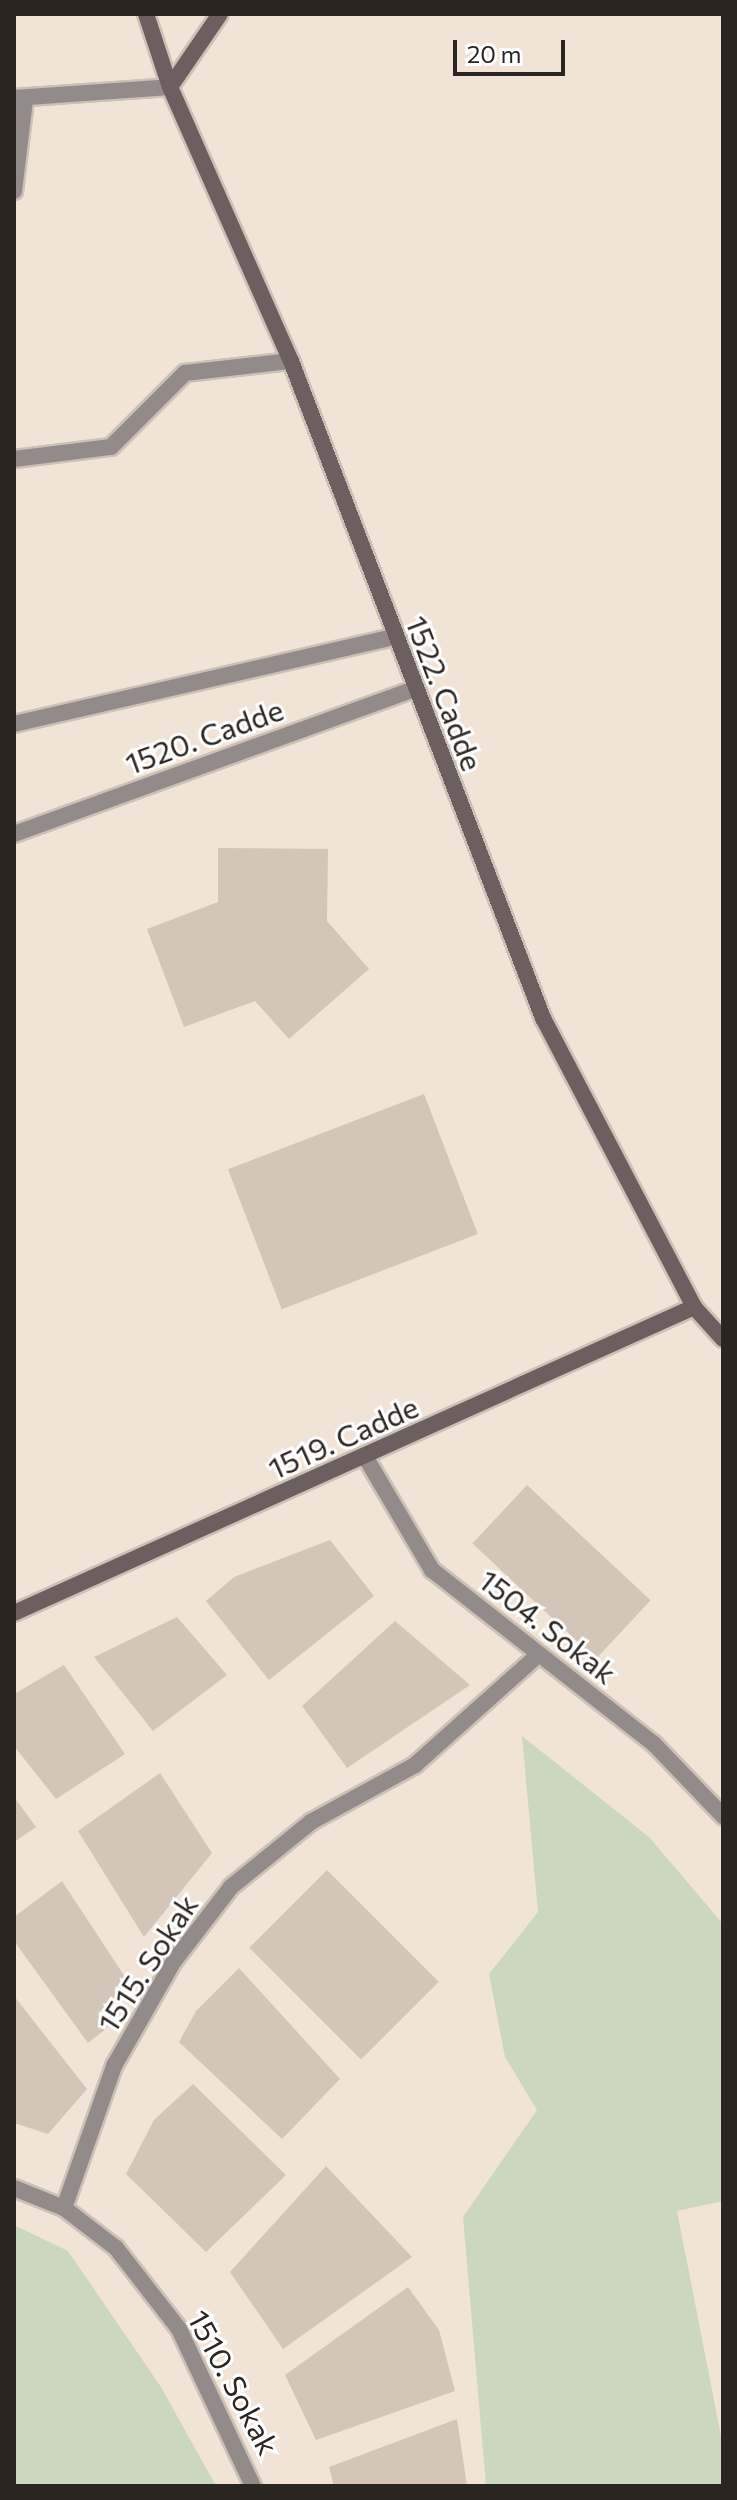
<!DOCTYPE html>
<html>
<head>
<meta charset="utf-8">
<style>
	body { margin:0 }
	#map { position:relative; width:737px; height:2500px; overflow:hidden; background:#f1e3d6; font-family:Commissioner,sans-serif }
	div>[style] { position:absolute }
	[style*='--x'] { left:calc(var(--x)*1px); top:calc(var(--y)*1px); width:calc(var(--w)*1px); rotate:calc(var(--a)*1deg) }
	.green>* { inset:0; background:#ccd7c2 }
	.building>* { inset:0; background:#d3c5b8; transform-origin:0 0 }
	.roads { filter:drop-shadow(2px 0 #cdc1b5) drop-shadow(-2px 0 #cdc1b5) drop-shadow(0 2px #cdc1b5) drop-shadow(0 -2px #cdc1b5) }
	.street>* { height:16px; margin:-8px; padding:0 8px; transform-origin:8px; border-radius:8px; background:#938a8a }
	.secondary>* { height:16px; margin:-8px; padding:0 8px; transform-origin:8px; border-radius:8px; background:#6b5f5f }
	span { translate:-50% -50%; white-space:nowrap; text-align:center; line-height:1.15; -webkit-text-stroke:6px #fff; paint-order:stroke }
	.street-label { font-size:30px; color:#2a2520 }
	.frame { position:absolute; inset:0; border:16px solid #2a2520; pointer-events:none }
	.scale { position:absolute; left:453px; top:40px; width:112px; height:36px; box-sizing:border-box; border:4px solid #2a2520; border-top:0; padding-left:10px; font-size:24px; line-height:28px; white-space:nowrap; color:#2a2520; -webkit-text-stroke:6px #fff; paint-order:stroke }
</style>
</head>
<body>
<div id="map">
	<div class="green">
		<i style="clip-path:polygon(522px 1736px,649px 1837px,723px 1924px,723px 2201px,677px 2211px,723px 2446px,723px 2486px,486px 2486px,463px 2217px,537px 2110px,505px 2057px,489px 1974px,538px 1912px)"></i>
		<i style="clip-path:polygon(14px 2225px,68px 2251px,161px 2387px,216px 2486px,14px 2486px)"></i>
	</div>
	<div class="building">
		<i style="clip-path:polygon(218px 848px,328px 849px,327px 921px,369px 969px,289px 1039px,255px 1001px,184px 1027px,147px 929px,218px 902px)"></i>
		<i style="left:424px;top:1094px;width:150px;height:210px;rotate:69deg"></i>
		<i style="left:527px;top:1485px;width:169px;height:80px;rotate:43deg"></i>
		<i style="clip-path:polygon(330px 1540px,374px 1596px,269px 1680px,206px 1601px,234px 1577px)"></i>
		<i style="clip-path:polygon(177px 1617px,227px 1675px,153px 1731px,94px 1657px)"></i>
		<i style="clip-path:polygon(395px 1621px,470px 1685px,347px 1768px,302px 1706px)"></i>
		<i style="clip-path:polygon(64px 1665px,125px 1754px,56px 1799px,14px 1746px,14px 1694px)"></i>
		<i style="clip-path:polygon(160px 1773px,212px 1853px,144px 1937px,78px 1831px)"></i>
		<i style="clip-path:polygon(14px 1797px,36px 1827px,14px 1842px)"></i>
		<i style="left:327px;top:1870px;width:158px;height:110px;rotate:45deg"></i>
		<i style="clip-path:polygon(62px 1881px,125px 1977px,107px 2028px,88px 2043px,14px 1941px,14px 1917px)"></i>
		<i style="clip-path:polygon(239px 1968px,340px 2079px,282px 2139px,179px 2042px,196px 2011px)"></i>
		<i style="clip-path:polygon(14px 1996px,87px 2089px,48px 2134px,14px 2123px)"></i>
		<i style="clip-path:polygon(193px 2084px,286px 2175px,206px 2252px,126px 2174px,154px 2120px)"></i>
		<i style="clip-path:polygon(326px 2166px,412px 2257px,283px 2349px,230px 2272px)"></i>
		<i style="clip-path:polygon(408px 2287px,439px 2330px,455px 2391px,316px 2440px,285px 2375px)"></i>
		<i style="clip-path:polygon(457px 2419px,467px 2486px,334px 2486px,329px 2467px)"></i>
	</div>
	<div class="roads">
		<div class="street">
			<i style="--x:14;--y:98;--w:156;--a:-4"></i>
			<i style="--x:14;--y:191;--w:92;--a:-83.1"></i>
			<i style="--x:14;--y:459;--w:98;--a:-7.1"></i>
			<i style="--x:111;--y:447;--w:105;--a:-45"></i>
			<i style="--x:185;--y:373;--w:107;--a:-6.5"></i>
			<i style="--x:14;--y:724;--w:389;--a:-12.9"></i>
			<i style="--x:14;--y:834;--w:423;--a:-19.9"></i>
			<i style="--x:366;--y:1458;--w:130;--a:59.5"></i>
			<i style="--x:432;--y:1570;--w:282;--a:38.1"></i>
			<i style="--x:654;--y:1744;--w:100;--a:46.2"></i>
			<i style="--x:14;--y:2188;--w:54;--a:21.8"></i>
			<i style="--x:64;--y:2208;--w:66;--a:37.6"></i>
			<i style="--x:116;--y:2248;--w:103;--a:52.1"></i>
			<i style="--x:179;--y:2329;--w:174;--a:64.8"></i>
			<i style="--x:64;--y:2208;--w:151;--a:-70.6"></i>
			<i style="--x:114;--y:2066;--w:121;--a:-60.3"></i>
			<i style="--x:174;--y:1961;--w:93;--a:-52.4"></i>
			<i style="--x:231;--y:1887;--w:103;--a:-39.1"></i>
			<i style="--x:311;--y:1822;--w:119;--a:-28.7"></i>
			<i style="--x:415;--y:1765;--w:164;--a:-41.8"></i>
		</div>
		<div class="secondary">
			<i style="--x:146;--y:14;--w:77;--a:71.8"></i>
			<i style="--x:170;--y:87;--w:300;--a:66.2"></i>
			<i style="--x:291;--y:361;--w:704;--a:69.02"></i>
			<i style="--x:543;--y:1018;--w:326;--a:62.4"></i>
			<i style="--x:694;--y:1307;--w:43;--a:47.8"></i>
			<i style="--x:170;--y:87;--w:88;--a:-55.6"></i>
			<i style="--x:14;--y:1613;--w:746;--a:-24.23"></i>
		</div>
	</div>
	<div class="street-label">
		<span style="left:445px;top:693px;rotate:69deg">1522. Cadde</span>
		<span style="left:204px;top:736px;rotate:-20deg">1520. Cadde</span>
		<span style="left:343px;top:1437px;rotate:-24deg">1519. Cadde</span>
		<span style="left:548px;top:1626px;rotate:38deg">1504. Sokak</span>
		<span style="left:147px;top:1963px;rotate:-57deg">1515. Sokak</span>
		<span style="left:234px;top:2382px;rotate:62deg">1510. Sokak</span>
	</div>
	<div class="frame"></div>
	<div class="scale">20 m</div>
</div>
</body>
</html>
